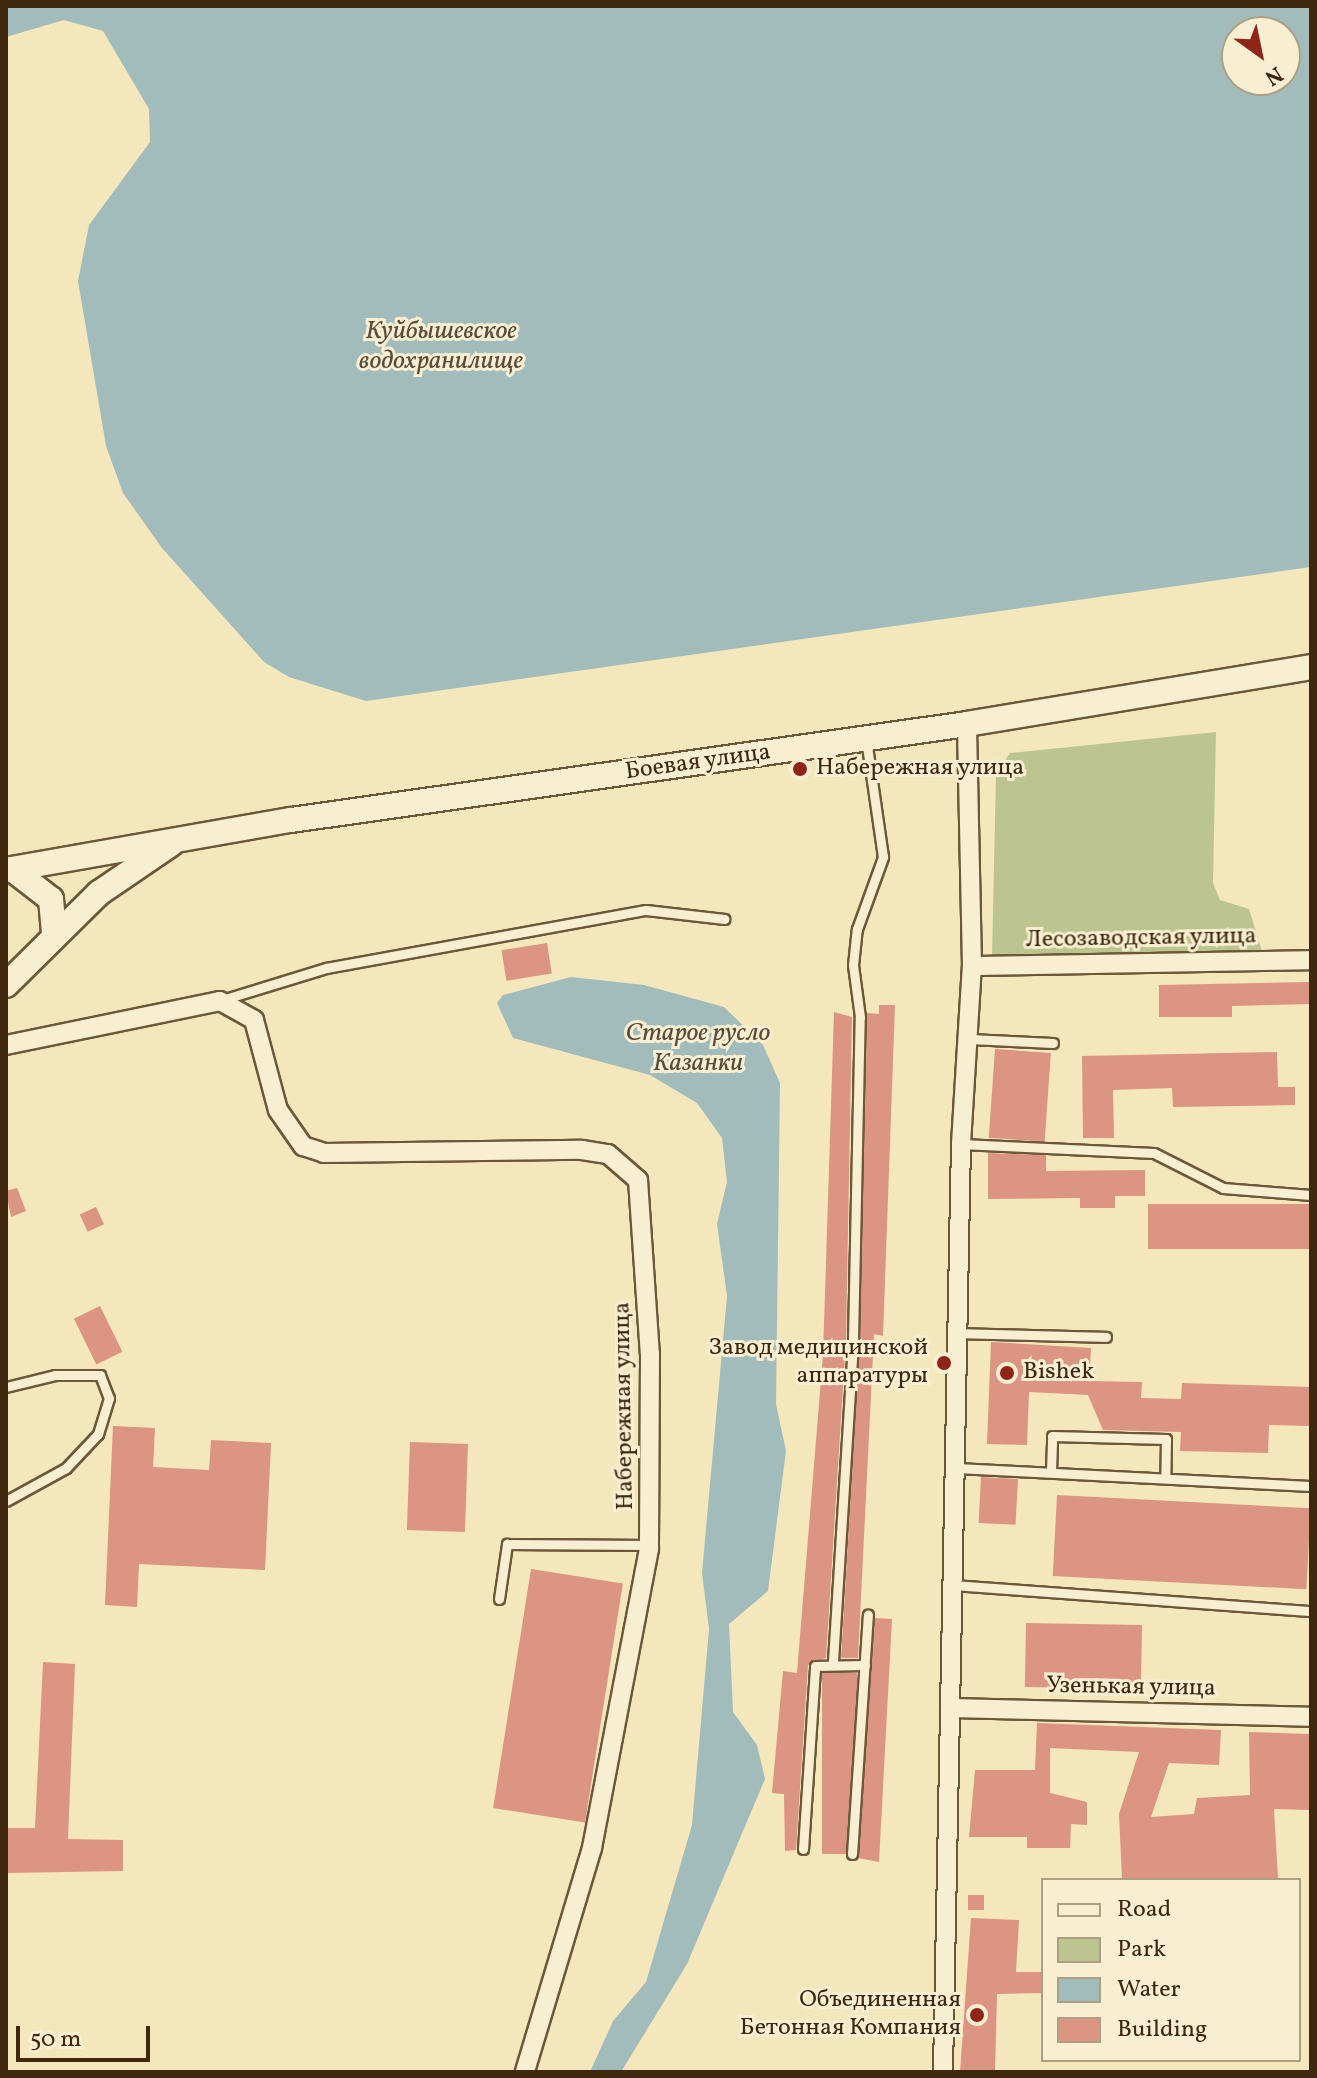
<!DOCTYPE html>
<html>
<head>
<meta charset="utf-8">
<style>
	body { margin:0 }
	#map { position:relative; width:1317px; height:2078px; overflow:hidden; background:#f4e7bb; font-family:Vollkorn,serif }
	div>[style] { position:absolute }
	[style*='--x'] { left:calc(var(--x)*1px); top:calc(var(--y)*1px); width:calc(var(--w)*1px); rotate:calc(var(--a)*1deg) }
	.green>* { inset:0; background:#bcc590 }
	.water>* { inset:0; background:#a2bcbc }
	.building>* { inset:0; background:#dc9483; transform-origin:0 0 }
	.roads { filter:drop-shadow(2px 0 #6c5839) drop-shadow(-2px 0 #6c5839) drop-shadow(0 2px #6c5839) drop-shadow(0 -2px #6c5839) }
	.lane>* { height:9px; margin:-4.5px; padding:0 4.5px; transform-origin:4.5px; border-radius:4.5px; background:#f8efd3 }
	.street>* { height:18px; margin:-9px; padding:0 9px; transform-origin:9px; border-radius:9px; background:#f8efd3 }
	.secondary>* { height:24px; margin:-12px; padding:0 12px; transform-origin:12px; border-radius:12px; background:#f8efd3 }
	.dots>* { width:22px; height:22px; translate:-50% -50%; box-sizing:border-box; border:4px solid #f8efd3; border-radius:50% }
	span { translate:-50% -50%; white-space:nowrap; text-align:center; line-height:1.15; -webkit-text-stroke:6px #f8efd3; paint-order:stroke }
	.street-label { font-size:24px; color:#3f280e }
	.poi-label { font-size:24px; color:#3f280e }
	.left { translate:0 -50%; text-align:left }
	.right { translate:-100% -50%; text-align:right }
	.water-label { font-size:26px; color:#584d3a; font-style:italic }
	.frame { position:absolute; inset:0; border:8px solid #3f280e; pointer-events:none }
	.legend { position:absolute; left:1041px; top:1878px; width:260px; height:184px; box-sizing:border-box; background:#f8efd3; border:2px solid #ae9f84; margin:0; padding:10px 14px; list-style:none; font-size:24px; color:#3f280e }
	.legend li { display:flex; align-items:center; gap:16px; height:40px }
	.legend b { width:40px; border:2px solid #ae9f84 }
	.north { position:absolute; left:1221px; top:16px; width:80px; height:80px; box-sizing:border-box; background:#f8efd3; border:2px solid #ae9f84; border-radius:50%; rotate:147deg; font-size:22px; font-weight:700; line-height:32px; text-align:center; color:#3f280e }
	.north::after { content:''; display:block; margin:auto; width:28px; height:36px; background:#8f2418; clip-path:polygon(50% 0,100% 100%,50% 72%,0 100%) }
	.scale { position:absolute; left:16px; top:2026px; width:134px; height:36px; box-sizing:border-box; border:4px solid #3f280e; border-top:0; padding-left:10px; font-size:24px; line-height:28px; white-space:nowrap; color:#3f280e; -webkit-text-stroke:6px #f8efd3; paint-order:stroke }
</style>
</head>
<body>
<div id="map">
	<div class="green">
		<i style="clip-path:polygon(1216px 732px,1213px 883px,1220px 900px,1249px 909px,1262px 951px,992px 957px,996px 774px,1010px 753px)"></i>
	</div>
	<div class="water">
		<i style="clip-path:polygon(evenodd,6px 6px,1311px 6px,1311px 567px,366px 701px,289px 677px,264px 662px,162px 548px,123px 493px,106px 446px,78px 281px,89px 225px,150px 142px,149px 109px,103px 31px,64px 20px,6px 37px,6px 6px,1237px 32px,1285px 32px,1285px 80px,1237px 80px,1237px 32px)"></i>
		<i style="clip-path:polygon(571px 977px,644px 985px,724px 1007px,763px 1045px,780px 1083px,776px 1404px,786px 1451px,768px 1591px,729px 1624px,733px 1712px,757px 1745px,765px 1779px,687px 1964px,621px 2072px,590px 2072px,613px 2021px,646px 1982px,692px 1825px,709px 1629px,702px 1573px,727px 1296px,717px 1224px,727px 1182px,722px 1138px,697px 1103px,650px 1075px,513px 1038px,497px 1003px,503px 995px)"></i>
	</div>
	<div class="building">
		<i style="left:547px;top:943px;width:31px;height:46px;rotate:81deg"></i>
		<i style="clip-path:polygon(1311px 982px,1311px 1004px,1232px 1006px,1232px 1017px,1159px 1017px,1159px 985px)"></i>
		<i style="clip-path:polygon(879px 1005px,895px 1005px,883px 1336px,874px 1334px,858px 1658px,841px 1658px,860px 1339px,867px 1013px,879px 1014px)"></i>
		<i style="clip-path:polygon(834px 1012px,852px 1017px,846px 1339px,826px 1658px,808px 1665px,796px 1850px,785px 1851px,784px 1794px,772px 1793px,783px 1671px,797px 1673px,823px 1355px)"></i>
		<i style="left:995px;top:1049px;width:56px;height:89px;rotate:4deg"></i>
		<i style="clip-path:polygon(1277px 1052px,1278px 1087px,1295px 1087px,1295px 1105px,1173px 1107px,1172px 1088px,1113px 1090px,1114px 1138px,1083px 1138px,1082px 1056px)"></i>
		<i style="clip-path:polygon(988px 1153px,1046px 1155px,1046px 1171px,1145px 1170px,1145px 1196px,1115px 1196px,1115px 1208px,1080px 1208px,1080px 1198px,988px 1199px)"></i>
		<i style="clip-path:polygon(17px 1188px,26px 1211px,11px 1217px,6px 1191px)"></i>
		<i style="left:1148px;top:1204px;width:163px;height:45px"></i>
		<i style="left:96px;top:1207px;width:19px;height:18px;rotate:65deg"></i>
		<i style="left:100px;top:1306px;width:51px;height:29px;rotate:64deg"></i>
		<i style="clip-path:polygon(991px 1342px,1091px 1348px,1089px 1381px,1142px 1382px,1141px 1398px,1181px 1399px,1182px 1383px,1311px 1387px,1311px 1426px,1269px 1425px,1268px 1453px,1180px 1451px,1181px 1432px,1103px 1430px,1088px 1395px,1029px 1392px,1027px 1445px,987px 1444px)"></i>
		<i style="clip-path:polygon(113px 1426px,155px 1428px,153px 1467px,209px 1470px,211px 1440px,271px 1443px,265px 1570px,139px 1564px,137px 1607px,105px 1605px)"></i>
		<i style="left:410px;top:1442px;width:58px;height:88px;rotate:2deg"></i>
		<i style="left:981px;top:1477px;width:37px;height:46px;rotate:3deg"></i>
		<i style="left:1057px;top:1495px;width:254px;height:81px;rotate:3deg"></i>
		<i style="left:531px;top:1569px;width:93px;height:242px;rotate:9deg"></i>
		<i style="clip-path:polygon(875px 1618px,892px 1619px,879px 1862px,858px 1858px)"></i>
		<i style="left:1026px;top:1623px;width:116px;height:64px;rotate:1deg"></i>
		<i style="clip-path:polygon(43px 1662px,75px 1664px,68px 1839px,123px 1840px,123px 1871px,6px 1873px,6px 1828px,35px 1828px)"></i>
		<i style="left:822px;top:1673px;width:35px;height:181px"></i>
		<i style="clip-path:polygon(1037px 1723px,1221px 1730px,1219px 1765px,1169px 1763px,1151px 1817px,1194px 1814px,1197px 1798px,1250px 1795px,1249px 1732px,1311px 1734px,1311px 1810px,1274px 1809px,1278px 1879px,1122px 1879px,1119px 1814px,1139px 1752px,1050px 1748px,1050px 1793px,1087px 1802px,1087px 1825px,1071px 1824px,1070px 1848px,1027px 1848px,1027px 1837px,969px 1837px,975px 1770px,1035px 1770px)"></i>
		<i style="left:968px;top:1895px;width:16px;height:15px"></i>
		<i style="clip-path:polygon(971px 1918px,1019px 1920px,1016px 1972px,1043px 1972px,1043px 1993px,997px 1994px,995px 2072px,960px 2072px)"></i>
	</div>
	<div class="roads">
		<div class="lane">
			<i style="--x:222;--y:1000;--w:109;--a:-17.1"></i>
			<i style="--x:326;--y:968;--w:325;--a:-10.3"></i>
			<i style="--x:646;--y:910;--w:79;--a:6.6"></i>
			<i style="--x:969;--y:1039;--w:84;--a:2.7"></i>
			<i style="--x:961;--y:1144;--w:193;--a:2.7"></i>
			<i style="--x:1154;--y:1153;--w:77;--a:26.9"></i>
			<i style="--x:1223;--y:1188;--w:88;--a:4.5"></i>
			<i style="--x:958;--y:1333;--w:148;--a:1.5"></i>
			<i style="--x:6;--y:1387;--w:50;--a:-13.8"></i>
			<i style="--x:55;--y:1375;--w:45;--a:0"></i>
			<i style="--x:100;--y:1375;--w:25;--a:69"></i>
			<i style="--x:109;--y:1398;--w:38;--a:107"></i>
			<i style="--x:98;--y:1434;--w:47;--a:133.3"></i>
			<i style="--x:66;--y:1468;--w:68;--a:151.2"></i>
			<i style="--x:956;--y:1468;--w:355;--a:2.9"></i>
			<i style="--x:1051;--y:1471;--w:35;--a:-88"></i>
			<i style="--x:1052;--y:1436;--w:114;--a:1.5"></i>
			<i style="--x:1166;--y:1439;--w:39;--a:91"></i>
			<i style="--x:954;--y:1585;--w:358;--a:4.2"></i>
			<i style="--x:499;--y:1599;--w:56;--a:-81.7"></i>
			<i style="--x:507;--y:1544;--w:143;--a:0.4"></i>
			<i style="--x:833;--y:1661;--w:323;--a:-86.4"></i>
			<i style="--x:853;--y:1339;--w:322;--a:-88.8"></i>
			<i style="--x:860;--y:1017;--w:52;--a:-97.7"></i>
			<i style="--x:853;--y:965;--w:36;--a:-84"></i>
			<i style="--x:857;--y:929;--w:77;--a:-70.1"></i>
			<i style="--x:883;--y:857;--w:119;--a:-98.2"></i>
			<i style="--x:803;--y:1849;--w:183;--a:-86.2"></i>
			<i style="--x:815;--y:1666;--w:50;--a:-1.1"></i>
			<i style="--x:852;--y:1854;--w:240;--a:-86.2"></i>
		</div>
		<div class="street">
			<i style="--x:972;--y:966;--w:339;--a:-1"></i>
			<i style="--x:6;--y:1045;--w:218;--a:-11.6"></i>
			<i style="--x:220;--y:1001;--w:39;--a:29"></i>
			<i style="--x:254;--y:1020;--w:93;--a:75.1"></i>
			<i style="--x:278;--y:1110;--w:44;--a:55.2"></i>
			<i style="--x:303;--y:1146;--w:22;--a:18"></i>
			<i style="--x:324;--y:1153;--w:258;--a:-0.7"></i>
			<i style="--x:582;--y:1150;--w:26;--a:9"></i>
			<i style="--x:608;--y:1154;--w:40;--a:41"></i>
			<i style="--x:638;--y:1180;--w:174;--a:86.1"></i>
			<i style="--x:650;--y:1354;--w:195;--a:90.3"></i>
			<i style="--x:649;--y:1549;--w:304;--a:100.8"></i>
			<i style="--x:592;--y:1848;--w:234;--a:106.7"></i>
			<i style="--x:950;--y:1708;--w:361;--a:1.4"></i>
			<i style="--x:943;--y:2072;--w:928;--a:-88.89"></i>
			<i style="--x:961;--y:1144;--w:178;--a:-86.5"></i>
			<i style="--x:972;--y:966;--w:242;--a:-91.2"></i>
		</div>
		<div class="secondary">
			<i style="--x:12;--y:869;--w:49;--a:37.6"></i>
			<i style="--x:51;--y:899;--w:37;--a:85"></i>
			<i style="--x:6;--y:870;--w:289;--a:-10"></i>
			<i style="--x:291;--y:820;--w:683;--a:-8.08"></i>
			<i style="--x:967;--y:724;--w:349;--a:-9.4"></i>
			<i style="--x:6;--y:985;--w:131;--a:-44.7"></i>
			<i style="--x:99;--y:893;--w:87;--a:-34.2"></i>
		</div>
	</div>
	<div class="dots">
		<i style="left:800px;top:769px;background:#8f2418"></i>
		<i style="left:944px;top:1363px;background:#8f2418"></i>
		<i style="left:1007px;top:1373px;background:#8f2418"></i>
		<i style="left:977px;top:2015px;background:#8f2418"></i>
	</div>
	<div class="street-label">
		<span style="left:698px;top:763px;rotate:-8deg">Боевая улица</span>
		<span style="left:1141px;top:939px;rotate:-1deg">Лесозаводская улица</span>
		<span style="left:625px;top:1406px;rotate:-91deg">Набережная улица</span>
		<span style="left:1131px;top:1688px;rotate:1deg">Узенькая улица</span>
	</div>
	<div class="poi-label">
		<span class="left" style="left:816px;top:769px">Набережная улица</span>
		<span class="right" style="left:928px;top:1363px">Завод медицинской<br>аппаратуры</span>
		<span class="left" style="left:1023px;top:1373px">Bishek</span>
		<span class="right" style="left:961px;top:2015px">Объединенная<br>Бетонная Компания</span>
	</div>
	<div class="water-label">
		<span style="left:441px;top:347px">Куйбышевское<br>водохранилище</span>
		<span style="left:698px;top:1049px">Старое русло<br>Казанки</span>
	</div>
	<div class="frame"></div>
	<ul class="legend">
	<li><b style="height:10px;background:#f8efd3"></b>Road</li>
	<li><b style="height:22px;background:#bcc590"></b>Park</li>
	<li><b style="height:22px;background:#a2bcbc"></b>Water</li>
	<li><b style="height:22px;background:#dc9483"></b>Building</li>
	</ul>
	<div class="north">N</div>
	<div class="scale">50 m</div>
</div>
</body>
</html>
